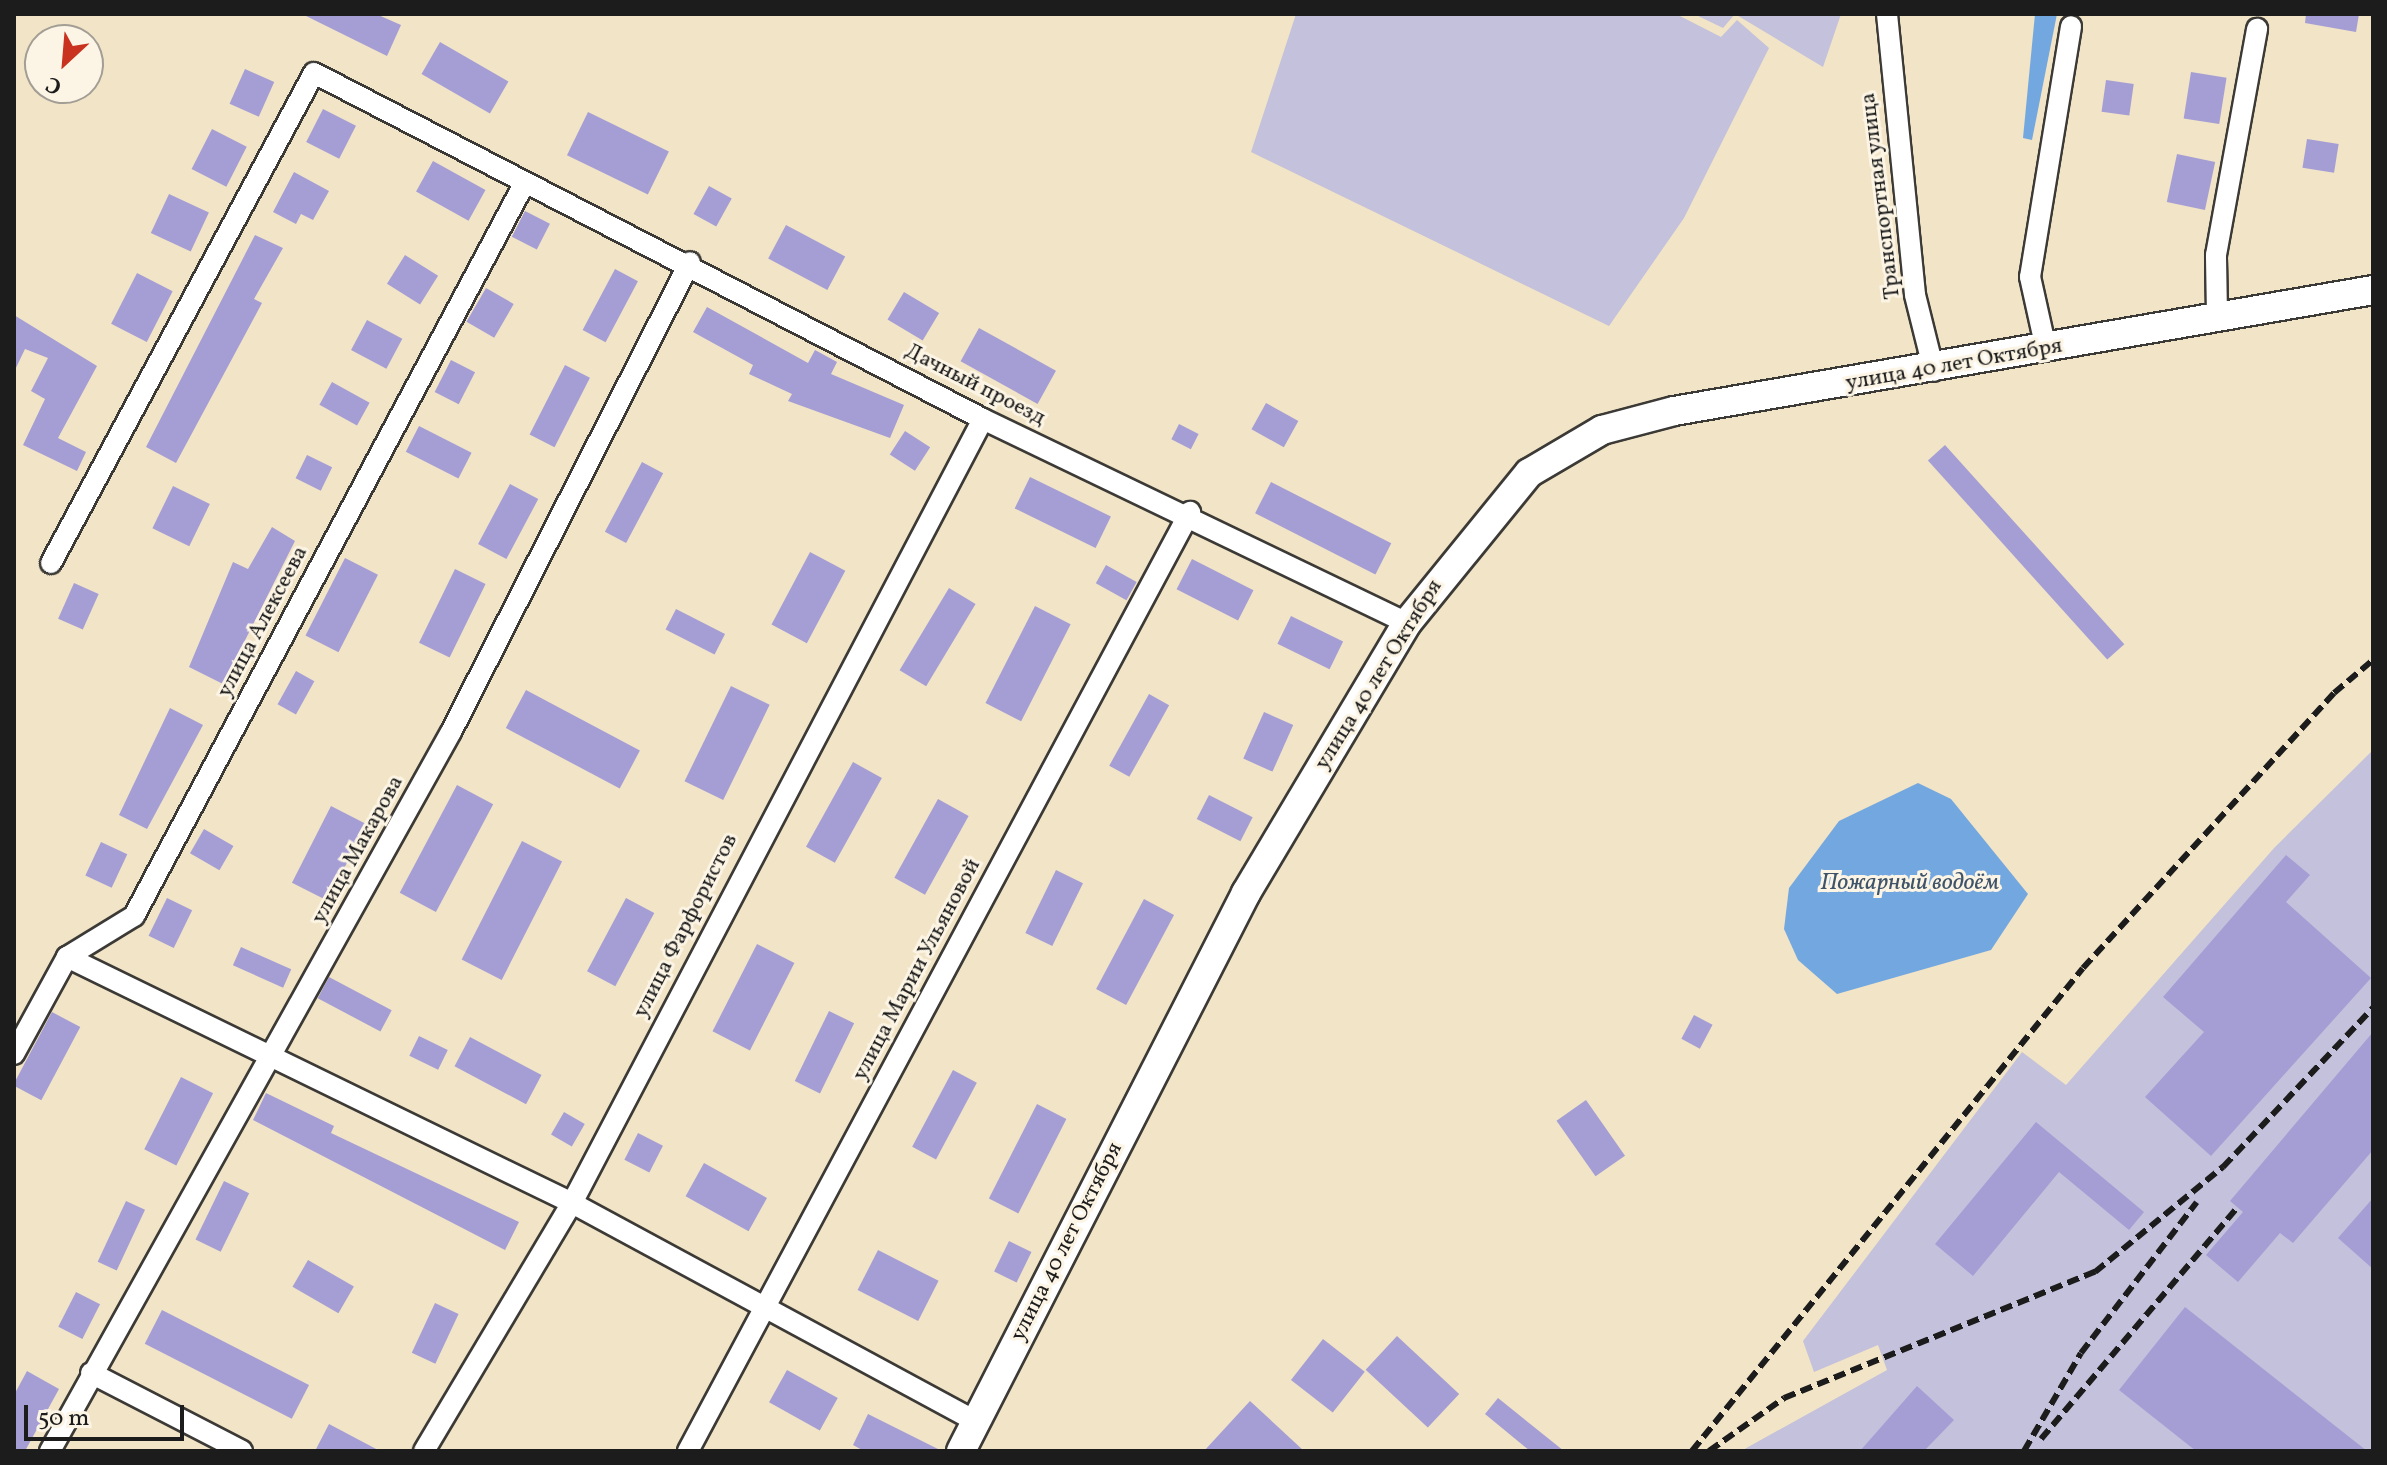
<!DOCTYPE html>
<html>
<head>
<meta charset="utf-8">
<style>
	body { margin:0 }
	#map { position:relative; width:2387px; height:1465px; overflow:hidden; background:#f2e4c6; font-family:Vollkorn,serif }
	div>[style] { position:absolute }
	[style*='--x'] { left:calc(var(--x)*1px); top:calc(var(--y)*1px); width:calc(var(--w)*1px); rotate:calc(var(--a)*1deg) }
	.industrial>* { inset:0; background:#c3c1db }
	.water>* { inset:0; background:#73a7e0 }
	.building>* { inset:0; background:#a59ed5; transform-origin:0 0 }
	.roads { filter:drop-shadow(2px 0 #3c3a36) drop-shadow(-2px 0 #3c3a36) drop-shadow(0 2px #3c3a36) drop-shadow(0 -2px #3c3a36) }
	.street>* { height:20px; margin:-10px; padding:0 10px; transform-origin:10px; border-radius:10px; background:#fff }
	.secondary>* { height:28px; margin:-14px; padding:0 14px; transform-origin:14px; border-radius:14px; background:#fff }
	.rail>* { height:6px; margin-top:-3px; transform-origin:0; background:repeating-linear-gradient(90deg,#1c1c1c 0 12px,transparent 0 18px) }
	span { translate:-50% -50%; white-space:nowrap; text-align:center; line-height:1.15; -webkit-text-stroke:6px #fcf5e5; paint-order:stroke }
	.street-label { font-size:22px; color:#1c1c1c }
	.water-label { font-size:24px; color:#3f546a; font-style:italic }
	.frame { position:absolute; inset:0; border:16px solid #1c1c1c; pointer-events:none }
	.north { position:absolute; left:24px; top:24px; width:80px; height:80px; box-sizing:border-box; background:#fcf5e5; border:2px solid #a29e95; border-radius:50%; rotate:206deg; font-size:22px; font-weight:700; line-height:32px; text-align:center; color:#1c1c1c }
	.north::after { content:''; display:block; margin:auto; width:28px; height:36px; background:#c8321e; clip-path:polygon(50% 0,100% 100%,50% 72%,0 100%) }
	.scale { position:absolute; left:24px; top:1405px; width:160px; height:36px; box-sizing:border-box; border:4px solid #1c1c1c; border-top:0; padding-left:10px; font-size:24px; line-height:28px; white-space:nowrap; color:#1c1c1c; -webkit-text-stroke:6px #fcf5e5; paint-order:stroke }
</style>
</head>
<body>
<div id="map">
	<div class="industrial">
		<i style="clip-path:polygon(1296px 14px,1676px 14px,1721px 37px,1737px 20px,1769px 48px,1684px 218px,1609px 326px,1251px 152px)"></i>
		<i style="clip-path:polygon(1694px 14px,1841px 14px,1823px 67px,1735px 14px,1723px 28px)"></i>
		<i style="clip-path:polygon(2373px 750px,2373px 1451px,1741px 1451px,1887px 1370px,1878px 1345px,1814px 1372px,1803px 1341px,2022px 1052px,2066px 1085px,2275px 847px)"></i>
	</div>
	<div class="water">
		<i style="clip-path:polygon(2035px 14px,2057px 14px,2032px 140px,2023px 138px)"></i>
		<i style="clip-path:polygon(1918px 783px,1951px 799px,2028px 894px,1991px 950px,1837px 994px,1798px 960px,1784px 929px,1789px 888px,1839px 821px)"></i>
	</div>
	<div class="building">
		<i style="clip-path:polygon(302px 14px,376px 14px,401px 25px,387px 56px)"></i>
		<i style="clip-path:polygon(2306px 14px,2359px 14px,2356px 32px,2305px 23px)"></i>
		<i style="left:440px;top:42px;width:79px;height:37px;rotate:30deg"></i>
		<i style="left:245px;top:69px;width:32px;height:38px;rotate:24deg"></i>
		<i style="left:2191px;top:72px;width:36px;height:47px;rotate:9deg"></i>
		<i style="left:2106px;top:80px;width:28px;height:32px;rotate:8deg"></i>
		<i style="left:323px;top:109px;width:37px;height:37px;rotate:27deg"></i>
		<i style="left:588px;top:112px;width:90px;height:48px;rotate:26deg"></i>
		<i style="left:212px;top:129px;width:39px;height:45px;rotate:27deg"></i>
		<i style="left:2307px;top:139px;width:32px;height:29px;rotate:9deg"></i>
		<i style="left:2177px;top:154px;width:39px;height:49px;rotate:12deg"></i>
		<i style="left:433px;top:161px;width:60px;height:35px;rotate:29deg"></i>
		<i style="clip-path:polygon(294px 172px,329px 191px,313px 220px,301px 214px,296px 224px,273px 212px)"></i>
		<i style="left:709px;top:186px;width:26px;height:32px;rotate:29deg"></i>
		<i style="left:169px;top:194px;width:44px;height:43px;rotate:25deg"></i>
		<i style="left:525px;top:211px;width:28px;height:29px;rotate:27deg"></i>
		<i style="left:786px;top:225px;width:67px;height:38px;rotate:28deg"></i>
		<i style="clip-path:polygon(255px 235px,283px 248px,254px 299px,262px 303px,176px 463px,146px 447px)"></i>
		<i style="left:405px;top:255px;width:39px;height:34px;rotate:32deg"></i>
		<i style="left:615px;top:269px;width:26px;height:69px;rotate:28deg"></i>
		<i style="left:137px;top:273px;width:40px;height:57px;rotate:27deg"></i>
		<i style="left:486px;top:288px;width:32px;height:39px;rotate:30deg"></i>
		<i style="left:904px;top:292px;width:41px;height:32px;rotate:31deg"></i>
		<i style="clip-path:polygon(707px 307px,808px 363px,815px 350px,837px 362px,831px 374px,904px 405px,890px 438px,788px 401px,792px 394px,749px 374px,753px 365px,693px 332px)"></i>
		<i style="clip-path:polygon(14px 315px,97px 366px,58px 438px,86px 452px,77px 471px,23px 445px,45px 399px,31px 391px,48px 358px,25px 349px,14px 372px)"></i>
		<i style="left:367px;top:320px;width:40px;height:34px;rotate:28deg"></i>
		<i style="left:979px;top:328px;width:88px;height:38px;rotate:29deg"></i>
		<i style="left:451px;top:360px;width:27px;height:36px;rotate:27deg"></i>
		<i style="left:565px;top:365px;width:28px;height:78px;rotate:27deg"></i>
		<i style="left:332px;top:382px;width:43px;height:26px;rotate:29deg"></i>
		<i style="left:1266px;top:403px;width:37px;height:30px;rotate:29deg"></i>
		<i style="left:1179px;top:424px;width:22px;height:17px;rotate:27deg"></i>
		<i style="left:419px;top:426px;width:59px;height:29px;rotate:27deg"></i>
		<i style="left:905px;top:431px;width:30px;height:28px;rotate:33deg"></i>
		<i style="left:1945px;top:445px;width:268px;height:23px;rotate:48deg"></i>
		<i style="left:307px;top:455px;width:28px;height:26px;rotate:26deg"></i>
		<i style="left:642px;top:462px;width:24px;height:79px;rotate:28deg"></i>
		<i style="left:1030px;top:477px;width:90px;height:35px;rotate:26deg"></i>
		<i style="left:1271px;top:482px;width:135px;height:35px;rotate:27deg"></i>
		<i style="left:510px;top:484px;width:32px;height:68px;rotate:28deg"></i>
		<i style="left:173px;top:486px;width:41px;height:47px;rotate:26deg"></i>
		<i style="clip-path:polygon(272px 527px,295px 541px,223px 684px,189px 667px,233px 562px,248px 569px)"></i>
		<i style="left:810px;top:552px;width:40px;height:82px;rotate:28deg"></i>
		<i style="left:345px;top:558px;width:37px;height:87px;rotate:27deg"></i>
		<i style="left:1192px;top:559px;width:69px;height:34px;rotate:27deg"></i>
		<i style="left:1106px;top:565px;width:35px;height:21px;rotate:29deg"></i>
		<i style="left:455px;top:569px;width:34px;height:82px;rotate:26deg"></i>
		<i style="left:74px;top:583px;width:27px;height:39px;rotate:24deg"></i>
		<i style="left:949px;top:588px;width:31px;height:96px;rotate:31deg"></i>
		<i style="left:1035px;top:606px;width:40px;height:109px;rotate:27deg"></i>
		<i style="left:676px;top:609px;width:55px;height:23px;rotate:27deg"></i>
		<i style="left:1291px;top:616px;width:58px;height:31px;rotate:26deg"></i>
		<i style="left:296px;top:671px;width:21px;height:38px;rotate:29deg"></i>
		<i style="left:731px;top:686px;width:43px;height:106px;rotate:26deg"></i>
		<i style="left:526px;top:690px;width:129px;height:43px;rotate:28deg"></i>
		<i style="left:1149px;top:694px;width:23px;height:82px;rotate:29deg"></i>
		<i style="clip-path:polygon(170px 708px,203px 725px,147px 829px,119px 815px)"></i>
		<i style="left:1264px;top:712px;width:32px;height:51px;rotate:24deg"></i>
		<i style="left:853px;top:762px;width:33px;height:97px;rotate:29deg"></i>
		<i style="left:457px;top:785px;width:41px;height:122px;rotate:28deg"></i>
		<i style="left:1209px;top:795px;width:49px;height:27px;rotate:27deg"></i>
		<i style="left:938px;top:799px;width:35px;height:90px;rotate:29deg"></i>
		<i style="left:331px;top:806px;width:40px;height:86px;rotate:27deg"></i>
		<i style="left:204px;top:829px;width:34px;height:28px;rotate:30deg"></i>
		<i style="left:522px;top:841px;width:45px;height:133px;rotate:27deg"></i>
		<i style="left:101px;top:842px;width:29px;height:37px;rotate:25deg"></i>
		<i style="clip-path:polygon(2286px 855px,2310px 875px,2286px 902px,2371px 978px,2211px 1156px,2145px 1097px,2204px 1032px,2163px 997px)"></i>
		<i style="left:1056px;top:870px;width:30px;height:70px;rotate:26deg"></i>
		<i style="left:167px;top:898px;width:28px;height:42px;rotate:26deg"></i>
		<i style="left:626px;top:898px;width:32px;height:83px;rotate:28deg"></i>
		<i style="left:1144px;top:899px;width:34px;height:102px;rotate:28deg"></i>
		<i style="left:757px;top:944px;width:42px;height:98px;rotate:27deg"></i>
		<i style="left:241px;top:947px;width:55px;height:20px;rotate:24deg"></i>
		<i style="left:329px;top:977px;width:71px;height:24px;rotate:28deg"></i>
		<i style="left:829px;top:1011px;width:28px;height:78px;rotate:26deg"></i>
		<i style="left:52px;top:1012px;width:32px;height:83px;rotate:28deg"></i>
		<i style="left:1694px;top:1015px;width:21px;height:27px;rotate:28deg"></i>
		<i style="clip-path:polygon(2373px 1032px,2373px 1150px,2293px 1243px,2280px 1233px,2238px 1282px,2206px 1255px,2243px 1212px,2230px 1201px)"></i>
		<i style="left:419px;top:1036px;width:32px;height:22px;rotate:26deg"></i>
		<i style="left:470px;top:1037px;width:81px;height:33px;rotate:28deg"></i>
		<i style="left:953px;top:1070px;width:27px;height:87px;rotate:28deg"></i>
		<i style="left:181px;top:1077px;width:36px;height:81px;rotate:27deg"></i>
		<i style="clip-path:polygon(266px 1093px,334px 1126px,331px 1133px,519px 1222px,505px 1250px,253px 1120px)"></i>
		<i style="left:1586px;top:1100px;width:68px;height:36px;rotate:55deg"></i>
		<i style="left:1037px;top:1104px;width:33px;height:106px;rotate:27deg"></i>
		<i style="left:564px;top:1112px;width:24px;height:26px;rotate:30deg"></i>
		<i style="clip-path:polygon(2036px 1122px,2144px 1212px,2129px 1230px,2059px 1172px,1973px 1276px,1935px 1244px)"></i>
		<i style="left:638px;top:1133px;width:28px;height:30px;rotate:27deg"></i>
		<i style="left:704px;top:1163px;width:72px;height:38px;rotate:29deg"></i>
		<i style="left:224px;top:1181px;width:28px;height:65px;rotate:26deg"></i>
		<i style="clip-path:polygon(2373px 1198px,2373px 1269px,2338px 1238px)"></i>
		<i style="left:126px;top:1201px;width:21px;height:67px;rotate:25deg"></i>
		<i style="left:1009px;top:1241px;width:25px;height:34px;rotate:26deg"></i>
		<i style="left:878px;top:1250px;width:68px;height:45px;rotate:27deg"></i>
		<i style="left:308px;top:1260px;width:53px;height:31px;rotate:30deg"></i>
		<i style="left:76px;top:1292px;width:27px;height:39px;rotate:27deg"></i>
		<i style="left:435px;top:1303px;width:26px;height:55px;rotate:25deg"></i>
		<i style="clip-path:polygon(2185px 1307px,2367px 1451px,2196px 1451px,2119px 1390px)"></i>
		<i style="left:162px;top:1310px;width:165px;height:38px;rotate:27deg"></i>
		<i style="left:1397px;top:1336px;width:85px;height:46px;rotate:43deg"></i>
		<i style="left:1323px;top:1339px;width:53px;height:52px;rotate:38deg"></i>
		<i style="left:787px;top:1370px;width:58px;height:37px;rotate:29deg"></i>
		<i style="clip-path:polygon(27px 1371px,59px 1389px,25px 1451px,14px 1451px,14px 1395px)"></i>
		<i style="clip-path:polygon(1917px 1386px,1954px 1420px,1924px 1451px,1860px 1451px)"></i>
		<i style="clip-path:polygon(1498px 1398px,1564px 1451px,1530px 1451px,1485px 1414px)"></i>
		<i style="clip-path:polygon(1250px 1401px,1304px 1451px,1204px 1451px)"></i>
		<i style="clip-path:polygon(868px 1414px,942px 1451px,864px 1451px,853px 1445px)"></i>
		<i style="clip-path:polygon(329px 1424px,380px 1451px,315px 1451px)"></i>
	</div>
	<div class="roads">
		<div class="street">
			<i style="--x:1887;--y:14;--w:282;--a:84.3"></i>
			<i style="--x:1915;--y:295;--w:78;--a:76"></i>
			<i style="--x:2217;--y:315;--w:60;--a:-91"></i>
			<i style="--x:2216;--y:255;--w:230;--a:-79.7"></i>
			<i style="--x:2046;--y:349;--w:74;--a:-102.5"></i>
			<i style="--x:2030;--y:277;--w:254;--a:-80.7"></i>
			<i style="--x:51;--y:563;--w:556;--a:-61.78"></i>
			<i style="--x:314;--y:73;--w:753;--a:27.35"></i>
			<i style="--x:983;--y:419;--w:471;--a:25.7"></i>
			<i style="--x:67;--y:957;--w:562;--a:25.97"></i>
			<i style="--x:572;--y:1203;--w:459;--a:28.4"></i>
			<i style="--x:14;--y:1054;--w:111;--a:-61.3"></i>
			<i style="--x:67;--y:957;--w:79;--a:-31.5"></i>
			<i style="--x:134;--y:916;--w:829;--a:-61.95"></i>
			<i style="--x:91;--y:1373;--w:170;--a:27.3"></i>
			<i style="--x:50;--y:1451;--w:823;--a:-60.85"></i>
			<i style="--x:451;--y:732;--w:527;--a:-63.05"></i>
			<i style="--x:424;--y:1451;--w:289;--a:-59.2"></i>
			<i style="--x:572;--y:1203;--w:885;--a:-62.33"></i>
			<i style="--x:688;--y:1451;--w:1065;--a:-61.87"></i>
		</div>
		<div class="secondary">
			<i style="--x:961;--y:1451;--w:627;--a:-62.94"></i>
			<i style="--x:1246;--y:893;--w:314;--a:-59.2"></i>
			<i style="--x:1407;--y:623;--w:193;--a:-50.9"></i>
			<i style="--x:1529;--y:473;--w:85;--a:-30.5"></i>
			<i style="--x:1602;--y:430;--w:74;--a:-14.8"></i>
			<i style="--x:1674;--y:411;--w:709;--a:-9.82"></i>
		</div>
	</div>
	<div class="rail">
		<i style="--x:2041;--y:1439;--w:304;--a:-49.7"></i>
		<i style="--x:1692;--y:1451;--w:621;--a:-51.01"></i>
		<i style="--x:2083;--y:968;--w:372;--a:-47.6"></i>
		<i style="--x:2334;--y:693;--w:51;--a:-40.2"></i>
		<i style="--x:1709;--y:1451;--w:92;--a:-35.2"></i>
		<i style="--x:1784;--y:1398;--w:336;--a:-22.1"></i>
		<i style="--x:2095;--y:1272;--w:166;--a:-39.4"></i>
		<i style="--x:2223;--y:1167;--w:219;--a:-46.7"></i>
		<i style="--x:2024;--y:1451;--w:113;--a:-59.8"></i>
		<i style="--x:2081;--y:1353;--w:190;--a:-52.5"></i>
	</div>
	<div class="street-label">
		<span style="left:1881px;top:196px;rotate:-97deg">Транспортная улица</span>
		<span style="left:1954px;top:365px;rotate:-10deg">улица 40 лет Октября</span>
		<span style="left:975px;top:385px;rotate:27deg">Дачный проезд</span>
		<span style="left:263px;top:622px;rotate:-62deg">улица Алексеева</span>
		<span style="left:1379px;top:675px;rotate:-58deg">улица 40 лет Октября</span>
		<span style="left:358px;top:850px;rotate:-61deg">улица Макарова</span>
		<span style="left:686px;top:926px;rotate:-63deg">улица Фарфористов</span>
		<span style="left:917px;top:970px;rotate:-62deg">улица Марии Ульяновой</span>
		<span style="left:1067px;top:1242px;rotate:-63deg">улица 40 лет Октября</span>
	</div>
	<div class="water-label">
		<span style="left:1910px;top:884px">Пожарный водоём</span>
	</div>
	<div class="frame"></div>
	<div class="north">С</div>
	<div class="scale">50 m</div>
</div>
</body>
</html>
